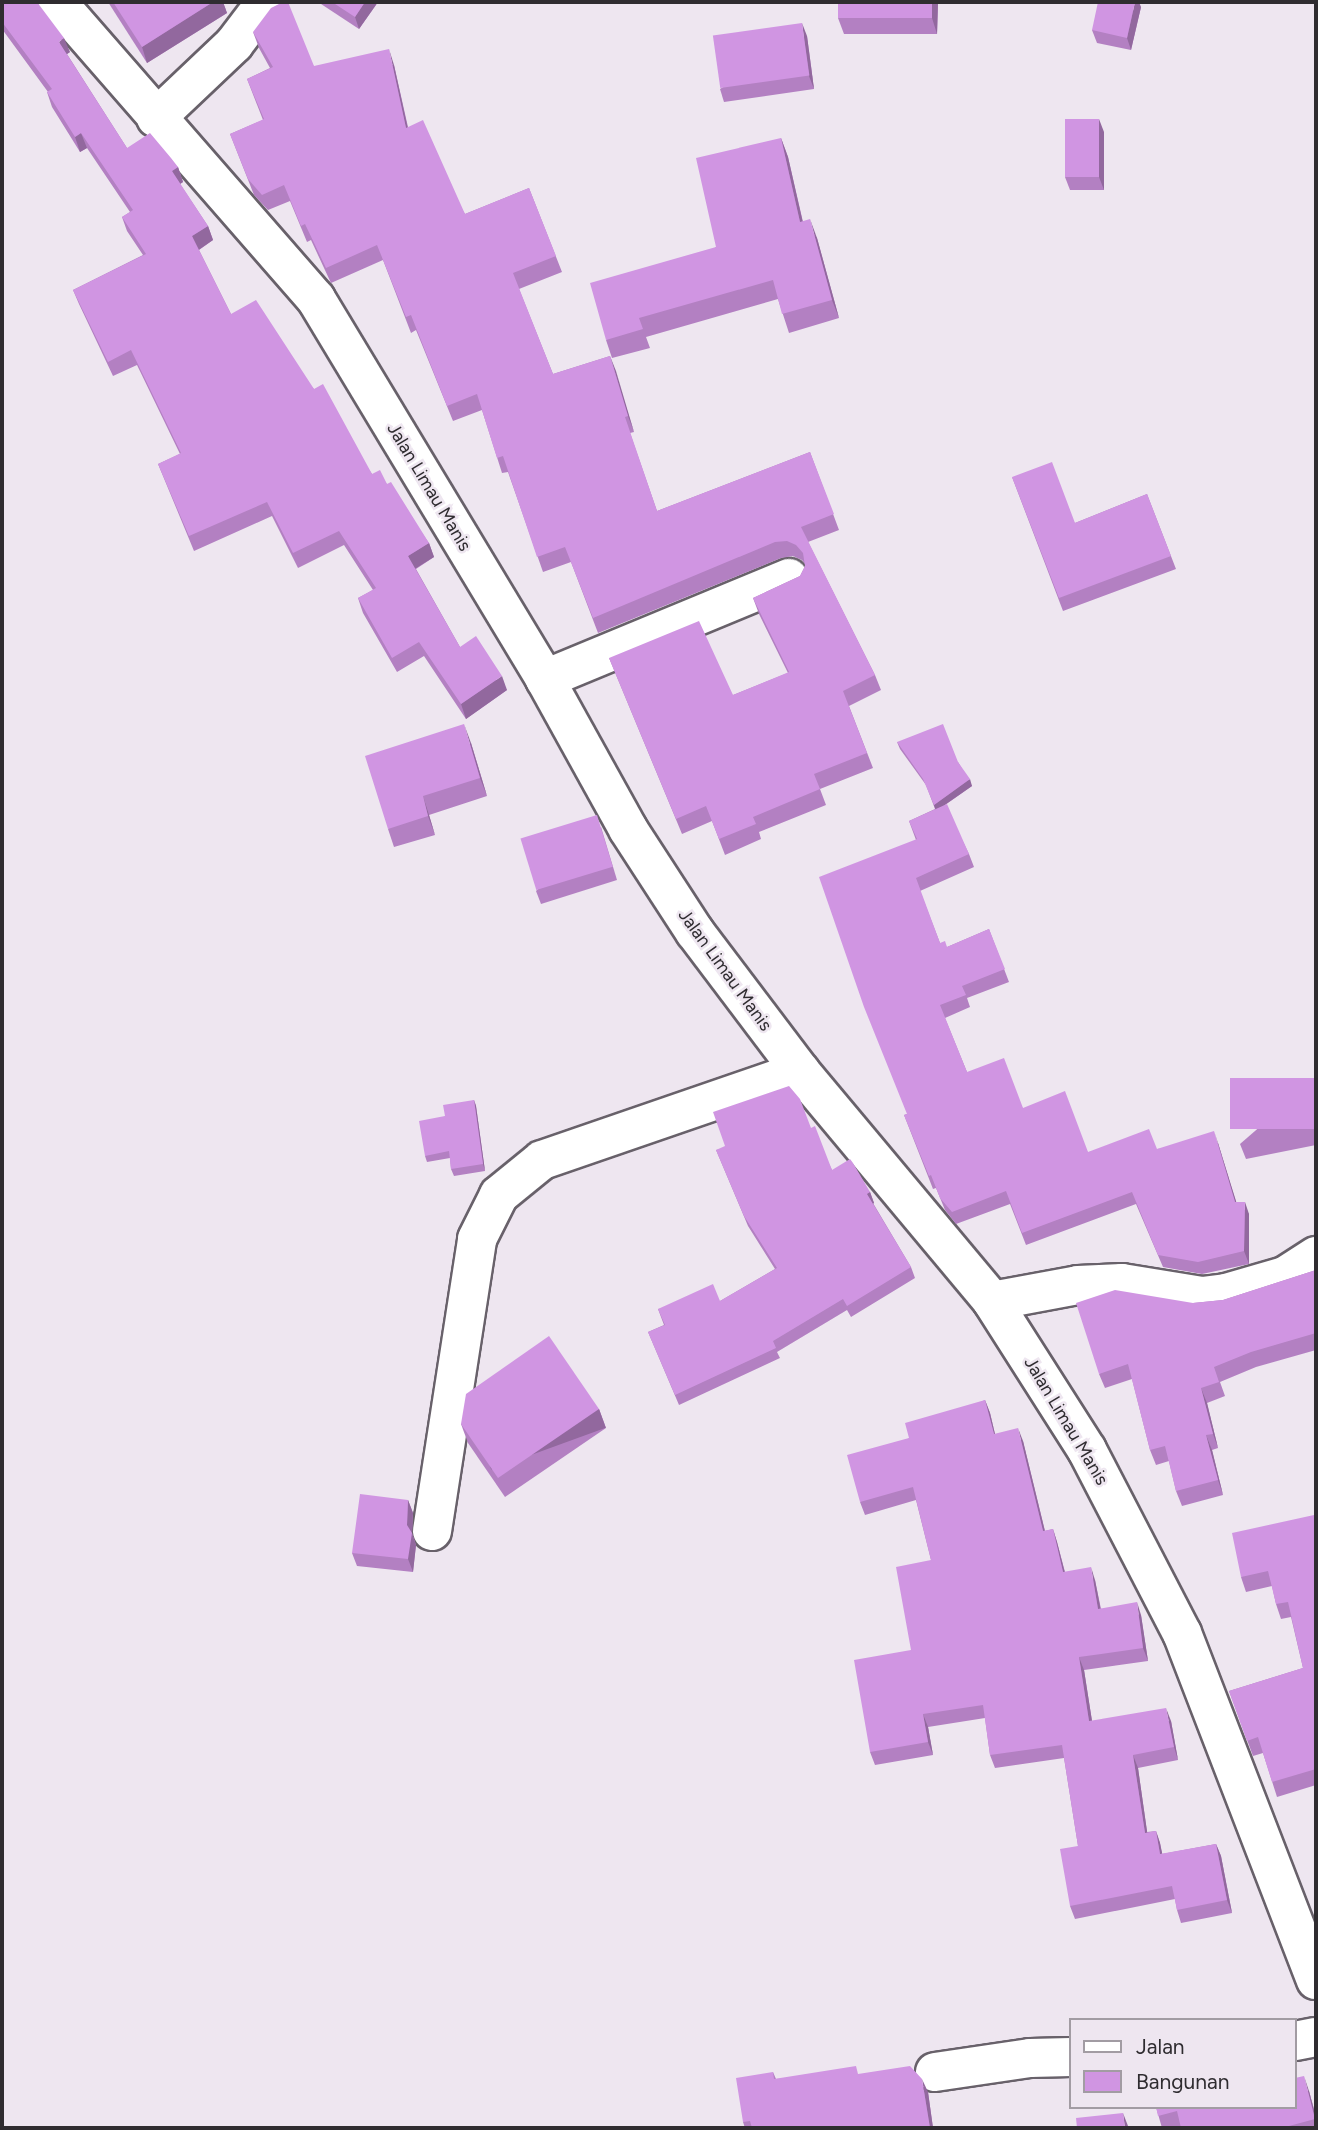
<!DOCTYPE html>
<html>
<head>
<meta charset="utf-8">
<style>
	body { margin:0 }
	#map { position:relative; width:1318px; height:2130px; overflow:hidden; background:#eee6f0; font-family:Figtree,sans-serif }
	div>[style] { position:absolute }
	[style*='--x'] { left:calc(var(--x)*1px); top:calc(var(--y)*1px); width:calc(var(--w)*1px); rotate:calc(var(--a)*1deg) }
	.roads { filter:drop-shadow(2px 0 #68616a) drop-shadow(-2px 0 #68616a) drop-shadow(0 2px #68616a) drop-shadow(0 -2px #68616a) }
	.minor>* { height:38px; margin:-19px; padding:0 19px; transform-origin:19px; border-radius:19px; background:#fff }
	.wall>* { inset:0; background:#b380c2 }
	.shaded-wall>* { inset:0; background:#92689e; transform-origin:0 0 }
	.building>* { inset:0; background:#d095e2; transform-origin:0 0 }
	span { translate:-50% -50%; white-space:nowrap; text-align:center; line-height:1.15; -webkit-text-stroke:5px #eee6f0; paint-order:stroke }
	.street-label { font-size:18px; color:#2f2c30 }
	.frame { position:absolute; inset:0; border:4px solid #2f2c30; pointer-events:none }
	.legend { position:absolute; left:1069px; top:2018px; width:228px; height:91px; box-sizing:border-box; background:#eee6f0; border:2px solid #a29ca3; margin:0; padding:9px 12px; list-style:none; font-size:21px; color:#2f2c30 }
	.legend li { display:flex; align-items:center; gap:14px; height:35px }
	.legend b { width:35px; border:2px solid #a29ca3 }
</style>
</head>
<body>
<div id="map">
	<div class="roads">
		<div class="minor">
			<i style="--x:57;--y:2;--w:394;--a:48.9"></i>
			<i style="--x:316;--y:299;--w:444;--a:58.9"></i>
			<i style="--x:545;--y:679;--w:171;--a:61"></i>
			<i style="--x:628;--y:829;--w:123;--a:57"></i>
			<i style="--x:695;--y:932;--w:174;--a:52.9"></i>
			<i style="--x:800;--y:1071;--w:300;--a:50.1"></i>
			<i style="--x:992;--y:1301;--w:177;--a:57.5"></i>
			<i style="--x:1087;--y:1450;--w:206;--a:62.6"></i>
			<i style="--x:1182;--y:1633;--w:372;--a:68.9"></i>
			<i style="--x:156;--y:118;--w:108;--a:-43.5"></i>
			<i style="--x:234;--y:44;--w:53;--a:-52.7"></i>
			<i style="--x:545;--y:679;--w:264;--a:-22.5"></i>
			<i style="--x:992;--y:1301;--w:87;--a:-10.5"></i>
			<i style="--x:1078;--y:1285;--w:44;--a:-2.6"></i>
			<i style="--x:1122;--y:1283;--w:81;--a:9.2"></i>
			<i style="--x:1202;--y:1296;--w:24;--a:-7"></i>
			<i style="--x:1226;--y:1293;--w:61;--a:-16.1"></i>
			<i style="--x:1285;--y:1276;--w:37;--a:-33"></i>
			<i style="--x:432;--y:1531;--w:295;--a:-81.2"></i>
			<i style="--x:477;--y:1239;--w:49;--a:-63.4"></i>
			<i style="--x:499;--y:1195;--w:55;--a:-39.1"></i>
			<i style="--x:542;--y:1160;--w:273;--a:-19"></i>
			<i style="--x:1295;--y:2041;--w:21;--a:-11"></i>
			<i style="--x:935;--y:2072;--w:96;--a:-8.4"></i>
			<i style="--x:1030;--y:2058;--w:41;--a:-1.4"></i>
		</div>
	</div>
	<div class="wall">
		<i style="clip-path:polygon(2px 2px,70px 52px,67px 54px,127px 148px,178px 167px,183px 182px,180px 184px,208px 226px,213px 240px,199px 250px,231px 314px,314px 389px,372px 474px,387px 484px,429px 543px,434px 557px,416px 569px,460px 647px,507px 690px,466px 719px,424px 656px,397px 672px,363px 613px,358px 598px,373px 590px,344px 545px,298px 568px,272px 516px,194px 551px,158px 464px,180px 454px,137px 365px,113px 376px,79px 304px,73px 290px,143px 255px,127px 231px,122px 217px,130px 212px,87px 148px,80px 152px,52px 107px,47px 92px,48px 92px,2px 29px)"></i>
		<i style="clip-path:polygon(108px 2px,223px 2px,227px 13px,147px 63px)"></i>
		<i style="clip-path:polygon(318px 2px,378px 2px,359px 29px)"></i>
		<i style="clip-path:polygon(938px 2px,937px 34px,844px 34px,838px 18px)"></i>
		<i style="clip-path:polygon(1141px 7px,1131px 50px,1097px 43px,1092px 30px)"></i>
		<i style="clip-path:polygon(253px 32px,314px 66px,394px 65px,408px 127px,465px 214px,529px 188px,562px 272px,519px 289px,553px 374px,610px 356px,634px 432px,630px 433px,657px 511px,810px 452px,839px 530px,808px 542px,875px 675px,881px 690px,849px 706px,873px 768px,820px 789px,826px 805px,759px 832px,761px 839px,725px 855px,712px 821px,682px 834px,609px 658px,733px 695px,788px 673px,759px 614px,753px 598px,800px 576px,805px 566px,805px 564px,802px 560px,793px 556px,781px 558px,598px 633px,571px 562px,543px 572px,508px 472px,502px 473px,482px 410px,453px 421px,416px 330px,411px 333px,383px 260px,331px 283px,311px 240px,307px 242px,290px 201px,268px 210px,254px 195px,230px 134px,263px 120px,247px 79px,270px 68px,259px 48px)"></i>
		<i style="clip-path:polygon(807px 36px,814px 89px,724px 102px,720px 89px)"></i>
		<i style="clip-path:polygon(1104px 132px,1104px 190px,1070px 190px,1065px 177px)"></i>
		<i style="clip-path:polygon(781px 138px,788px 157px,803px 222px,817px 238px,839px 318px,789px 333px,778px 299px,646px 337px,650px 348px,612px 358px,606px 340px,716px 247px)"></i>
		<i style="clip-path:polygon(1012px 477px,1075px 523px,1147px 494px,1176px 569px,1063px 611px)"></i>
		<i style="clip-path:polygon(897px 742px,958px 762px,972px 786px,945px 805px,969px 854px,974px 867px,920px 891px,940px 943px,947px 947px,989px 929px,1009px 982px,967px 998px,970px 1007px,945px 1018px,967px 1072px,1023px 1108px,1088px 1152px,1157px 1149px,1218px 1143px,1236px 1202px,1249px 1214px,1249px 1264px,1202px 1274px,1163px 1267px,1136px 1204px,1026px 1245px,1010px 1204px,956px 1224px,945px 1210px,936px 1188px,933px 1189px,904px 1115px,907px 1114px,916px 840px,909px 821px,935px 809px,926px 785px,900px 749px)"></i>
		<i style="clip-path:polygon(471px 743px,487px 796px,429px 815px,435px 835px,394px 847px,388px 829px)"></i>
		<i style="clip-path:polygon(601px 827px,617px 880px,541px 904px,536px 891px)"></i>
		<i style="clip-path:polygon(1316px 1078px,1316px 1145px,1246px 1159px,1240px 1144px)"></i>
		<i style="clip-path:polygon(474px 1100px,476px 1106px,485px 1171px,454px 1176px,451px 1169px,450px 1158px,427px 1162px,425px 1156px,445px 1116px)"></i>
		<i style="clip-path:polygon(811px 1128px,832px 1170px,870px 1192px,874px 1203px,873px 1203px,911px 1267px,915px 1278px,851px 1317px,847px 1310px,777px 1352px,780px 1358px,679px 1405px,648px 1332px,664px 1325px,658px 1309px,720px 1301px,775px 1269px,748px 1226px,716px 1150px)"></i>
		<i style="clip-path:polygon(1316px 1270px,1316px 1350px,1256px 1367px,1220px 1382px,1225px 1396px,1207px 1403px,1218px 1448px,1212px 1450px,1223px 1495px,1182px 1506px,1176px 1491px,1169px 1461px,1156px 1465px,1150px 1450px,1132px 1379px,1105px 1388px,1099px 1374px,1193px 1303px,1223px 1300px)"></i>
		<i style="clip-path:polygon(985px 1400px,990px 1413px,995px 1434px,1023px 1441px,1045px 1531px,1053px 1529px,1057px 1542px,1065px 1572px,1095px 1580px,1101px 1609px,1141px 1615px,1148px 1661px,1084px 1670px,1092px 1721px,1171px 1721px,1178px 1760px,1138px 1768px,1147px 1832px,1156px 1831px,1160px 1843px,1162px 1854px,1216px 1844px,1221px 1856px,1232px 1913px,1181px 1923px,1177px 1910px,1175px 1899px,1075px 1919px,1070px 1906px,1078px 1846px,1064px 1758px,995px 1768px,990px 1755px,985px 1718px,928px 1727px,933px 1755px,875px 1765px,870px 1752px,911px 1650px,931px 1560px,916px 1500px,865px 1515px,860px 1502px,909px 1438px)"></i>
		<i style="clip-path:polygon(599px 1409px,606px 1428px,505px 1497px,468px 1443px,461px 1424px)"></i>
		<i style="clip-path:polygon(408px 1500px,413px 1513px,412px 1533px,416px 1545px,413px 1572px,357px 1566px,352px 1553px)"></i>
		<i style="clip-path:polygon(1316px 1521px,1316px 1785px,1277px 1797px,1263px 1753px,1253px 1756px,1229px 1691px,1303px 1668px,1291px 1617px,1281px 1619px,1276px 1604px,1272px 1586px,1246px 1592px,1241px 1577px)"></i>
		<i style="clip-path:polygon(773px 2072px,776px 2079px,859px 2074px,928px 2092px,933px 2128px,745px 2128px,743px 2122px)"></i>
		<i style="clip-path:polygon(1309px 2091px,1316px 2117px,1316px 2128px,1162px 2128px,1156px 2107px)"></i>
	</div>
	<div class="shaded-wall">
		<i style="clip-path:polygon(213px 2px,223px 2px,227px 13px,147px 63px,142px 47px)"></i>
		<i style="clip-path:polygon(365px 2px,378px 2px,359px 29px,355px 17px)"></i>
		<i style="clip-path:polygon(932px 2px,938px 2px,937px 34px,932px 18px)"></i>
		<i style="clip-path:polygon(1135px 2px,1139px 2px,1141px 7px,1131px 50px,1127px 38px)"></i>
		<i style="clip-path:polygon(802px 23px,807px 36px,814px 89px,809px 76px)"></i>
		<i style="clip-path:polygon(64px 38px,70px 52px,64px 56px,59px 42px)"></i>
		<i style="clip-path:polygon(389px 49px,394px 65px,411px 143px,406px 128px)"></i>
		<i style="clip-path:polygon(1099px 119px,1104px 132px,1104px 190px,1099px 177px)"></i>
		<i style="clip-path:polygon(81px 133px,87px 148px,80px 152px,75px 137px)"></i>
		<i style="clip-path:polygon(781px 138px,788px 157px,807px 241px,800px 222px)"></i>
		<i style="clip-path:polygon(178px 167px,183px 182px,177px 186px,172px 171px)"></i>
		<i style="clip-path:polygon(810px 219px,817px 238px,839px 318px,832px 300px)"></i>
		<i style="clip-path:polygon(208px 226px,213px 240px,197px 251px,192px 236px)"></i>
		<i style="clip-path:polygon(610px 356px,616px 371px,634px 432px,628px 416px)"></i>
		<i style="clip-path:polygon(429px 543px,434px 557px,413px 570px,408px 556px)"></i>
		<i style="clip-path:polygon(502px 676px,507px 690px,466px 719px,461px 704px)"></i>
		<i style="clip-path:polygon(464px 724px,471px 743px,487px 796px,480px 778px)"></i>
		<i style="clip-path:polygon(970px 779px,972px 786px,936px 811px,934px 805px)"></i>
		<i style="clip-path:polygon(423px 796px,429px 815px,435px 835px,428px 816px)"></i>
		<i style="clip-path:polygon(474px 1100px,476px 1106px,485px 1171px,483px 1164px)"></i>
		<i style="clip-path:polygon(1214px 1131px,1218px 1143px,1240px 1214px,1235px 1202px)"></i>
		<i style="left:870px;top:1192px;width:12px;height:4px;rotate:70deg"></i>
		<i style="clip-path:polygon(1245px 1202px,1249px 1214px,1249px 1264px,1244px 1251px)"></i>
		<i style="clip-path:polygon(1201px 1388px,1207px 1403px,1218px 1448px,1213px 1434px)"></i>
		<i style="clip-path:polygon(985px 1400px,990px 1413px,998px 1447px,994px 1434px)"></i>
		<i style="left:599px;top:1409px;width:20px;height:122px;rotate:70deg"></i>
		<i style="clip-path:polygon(1018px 1428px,1023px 1441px,1048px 1544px,1043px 1531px)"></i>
		<i style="clip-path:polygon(1206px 1435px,1212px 1450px,1223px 1495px,1218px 1480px)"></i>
		<i style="clip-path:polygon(408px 1500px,413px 1513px,412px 1533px,416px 1545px,413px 1572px,408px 1559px,407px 1525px)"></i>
		<i style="clip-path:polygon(1053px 1529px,1057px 1542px,1068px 1585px,1063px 1572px)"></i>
		<i style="clip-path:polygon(1091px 1567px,1095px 1580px,1103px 1622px,1098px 1609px)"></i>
		<i style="clip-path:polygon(1137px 1602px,1141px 1615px,1148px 1661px,1143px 1648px)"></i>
		<i style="clip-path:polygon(1079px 1657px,1084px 1670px,1094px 1734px,1089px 1721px)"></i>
		<i style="clip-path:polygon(1166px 1708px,1171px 1721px,1178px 1760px,1174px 1747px)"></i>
		<i style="clip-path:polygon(923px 1714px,928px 1727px,933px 1755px,928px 1742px)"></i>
		<i style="clip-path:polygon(1133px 1755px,1138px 1768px,1149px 1845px,1145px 1833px)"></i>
		<i style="clip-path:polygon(1156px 1831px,1160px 1843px,1165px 1867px,1160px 1854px)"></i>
		<i style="clip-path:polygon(1216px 1844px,1221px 1856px,1232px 1913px,1227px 1900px)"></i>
		<i style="clip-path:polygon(1304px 2076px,1309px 2091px,1316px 2117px,1316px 2123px)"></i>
		<i style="clip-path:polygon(922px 2079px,928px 2092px,933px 2128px,930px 2128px)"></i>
		<i style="clip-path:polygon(1123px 2113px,1128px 2126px,1128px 2128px,1125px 2128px)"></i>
	</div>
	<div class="building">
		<i style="clip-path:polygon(2px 2px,37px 2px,64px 38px,59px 42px,127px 148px,150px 133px,171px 158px,178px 167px,172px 171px,208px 226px,192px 236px,231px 314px,256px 300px,314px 389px,323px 384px,372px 474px,380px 470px,387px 484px,391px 482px,429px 543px,408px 556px,460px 647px,476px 636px,502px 676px,461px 704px,419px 642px,392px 658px,358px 598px,376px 588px,339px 531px,293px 553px,267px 502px,189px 536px,158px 464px,181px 453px,131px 350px,108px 362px,73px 290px,146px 254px,122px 217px,133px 210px,81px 133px,75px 137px,47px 92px,52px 89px,2px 22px)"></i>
		<i style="clip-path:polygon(113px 2px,213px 2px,142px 47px)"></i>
		<i style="clip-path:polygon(283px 2px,288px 2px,314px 66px,389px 49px,406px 128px,423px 120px,465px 214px,529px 188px,556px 256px,513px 273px,553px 374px,610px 356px,628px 416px,625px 417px,657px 511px,810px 452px,834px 514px,801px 527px,875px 675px,843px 691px,867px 753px,814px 774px,820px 789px,753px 817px,756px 824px,719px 839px,706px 806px,676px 819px,609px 658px,699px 621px,733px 695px,789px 672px,753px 598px,800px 576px,805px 566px,803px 553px,796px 545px,787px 541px,775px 542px,593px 618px,565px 547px,537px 557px,503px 456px,497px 458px,477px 394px,447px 406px,411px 315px,406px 317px,377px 245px,326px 268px,305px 224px,301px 226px,284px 185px,262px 195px,248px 179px,230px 134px,264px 119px,247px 79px,273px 67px,253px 32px,271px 8px)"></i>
		<i style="clip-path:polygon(332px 2px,365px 2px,355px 17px)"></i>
		<i style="left:838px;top:2px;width:94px;height:16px"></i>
		<i style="clip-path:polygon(1098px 2px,1135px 2px,1127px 38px,1092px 30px)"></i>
		<i style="left:802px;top:23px;width:53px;height:90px;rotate:82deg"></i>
		<i style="left:1065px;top:119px;width:34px;height:58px"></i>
		<i style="clip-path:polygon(781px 138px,800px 222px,810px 219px,832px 300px,782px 314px,773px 280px,639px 318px,643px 329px,606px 340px,590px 283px,716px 247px,696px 158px)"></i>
		<i style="clip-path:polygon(1052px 462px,1075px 523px,1147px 494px,1171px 556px,1059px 598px,1012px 477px)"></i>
		<i style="clip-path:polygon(464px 724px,480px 778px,423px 796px,428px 816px,388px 829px,365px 756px)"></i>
		<i style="clip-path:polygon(943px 724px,958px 762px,970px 779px,934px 805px,923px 779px,897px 742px)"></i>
		<i style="clip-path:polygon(947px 804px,969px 854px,916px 878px,940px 943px,945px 941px,947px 947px,989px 929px,1005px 969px,962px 986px,966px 995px,940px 1005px,967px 1072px,1004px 1058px,1023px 1108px,1065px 1091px,1088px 1152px,1149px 1129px,1157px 1149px,1214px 1131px,1235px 1202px,1245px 1202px,1244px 1251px,1198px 1262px,1158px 1255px,1132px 1192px,1022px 1233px,1006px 1191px,952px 1212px,940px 1198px,931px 1175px,929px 1176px,904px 1115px,907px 1114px,864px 1007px,819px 877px,917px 839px,909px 821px)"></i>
		<i style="left:597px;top:815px;width:54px;height:80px;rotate:73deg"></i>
		<i style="left:1316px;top:1078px;width:51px;height:86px;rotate:90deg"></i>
		<i style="clip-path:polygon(789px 1086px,800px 1099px,811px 1128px,815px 1126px,832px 1170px,850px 1159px,853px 1163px,870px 1192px,867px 1194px,911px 1267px,847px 1306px,843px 1299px,773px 1341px,776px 1348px,675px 1395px,648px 1332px,665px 1325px,658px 1309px,713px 1284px,720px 1301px,777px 1268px,744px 1216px,716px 1150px,725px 1146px,713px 1112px)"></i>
		<i style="clip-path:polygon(474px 1100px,483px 1164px,451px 1169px,449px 1151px,425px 1156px,419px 1121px,445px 1116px,443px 1105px)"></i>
		<i style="clip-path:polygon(1316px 1270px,1316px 1333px,1251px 1352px,1214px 1367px,1219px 1382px,1201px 1388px,1213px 1434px,1206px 1435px,1218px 1480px,1176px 1491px,1165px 1446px,1150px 1450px,1128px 1364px,1099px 1374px,1076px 1303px,1115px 1290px,1193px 1303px,1223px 1300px)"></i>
		<i style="clip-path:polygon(549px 1336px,599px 1409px,498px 1478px,461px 1424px,466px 1394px)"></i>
		<i style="clip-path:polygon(985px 1400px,994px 1434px,1018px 1428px,1043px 1531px,1053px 1529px,1063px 1572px,1091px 1567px,1098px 1609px,1137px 1602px,1143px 1648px,1079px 1657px,1089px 1721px,1166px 1708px,1174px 1747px,1133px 1755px,1145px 1833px,1156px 1831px,1160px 1854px,1216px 1844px,1227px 1900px,1177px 1910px,1172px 1886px,1070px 1906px,1060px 1849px,1078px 1846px,1062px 1745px,990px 1755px,983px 1705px,923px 1714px,928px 1742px,870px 1752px,854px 1660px,911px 1650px,896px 1567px,931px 1560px,913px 1487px,860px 1502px,847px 1455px,909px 1438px,905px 1423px)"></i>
		<i style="clip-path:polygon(360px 1494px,408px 1500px,407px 1525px,412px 1533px,408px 1559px,352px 1553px)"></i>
		<i style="clip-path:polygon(1314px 1515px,1316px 1526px,1316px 1769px,1272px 1782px,1258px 1737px,1247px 1741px,1229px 1691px,1303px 1668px,1288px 1602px,1276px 1604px,1268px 1571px,1241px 1577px,1232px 1533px)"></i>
		<i style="clip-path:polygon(856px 2066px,858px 2074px,910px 2066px,922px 2079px,930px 2128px,752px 2128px,750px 2121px,743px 2122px,736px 2078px,773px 2072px,774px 2079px)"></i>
		<i style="clip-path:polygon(1304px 2076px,1315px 2119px,1289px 2126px,1290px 2128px,1181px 2128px,1177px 2111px,1158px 2116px,1156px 2107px,1295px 2107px,1295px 2078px)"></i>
		<i style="clip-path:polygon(1123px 2113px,1125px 2128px,1077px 2128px,1076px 2118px)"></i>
	</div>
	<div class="street-label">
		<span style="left:429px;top:487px;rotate:59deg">Jalan Limau Manis</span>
		<span style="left:725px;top:970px;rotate:54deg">Jalan Limau Manis</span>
		<span style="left:1066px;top:1421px;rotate:59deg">Jalan Limau Manis</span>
	</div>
	<div class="frame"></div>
	<ul class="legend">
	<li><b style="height:9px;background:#fff"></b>Jalan</li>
	<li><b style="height:19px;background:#d095e2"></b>Bangunan</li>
	</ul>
</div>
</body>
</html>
